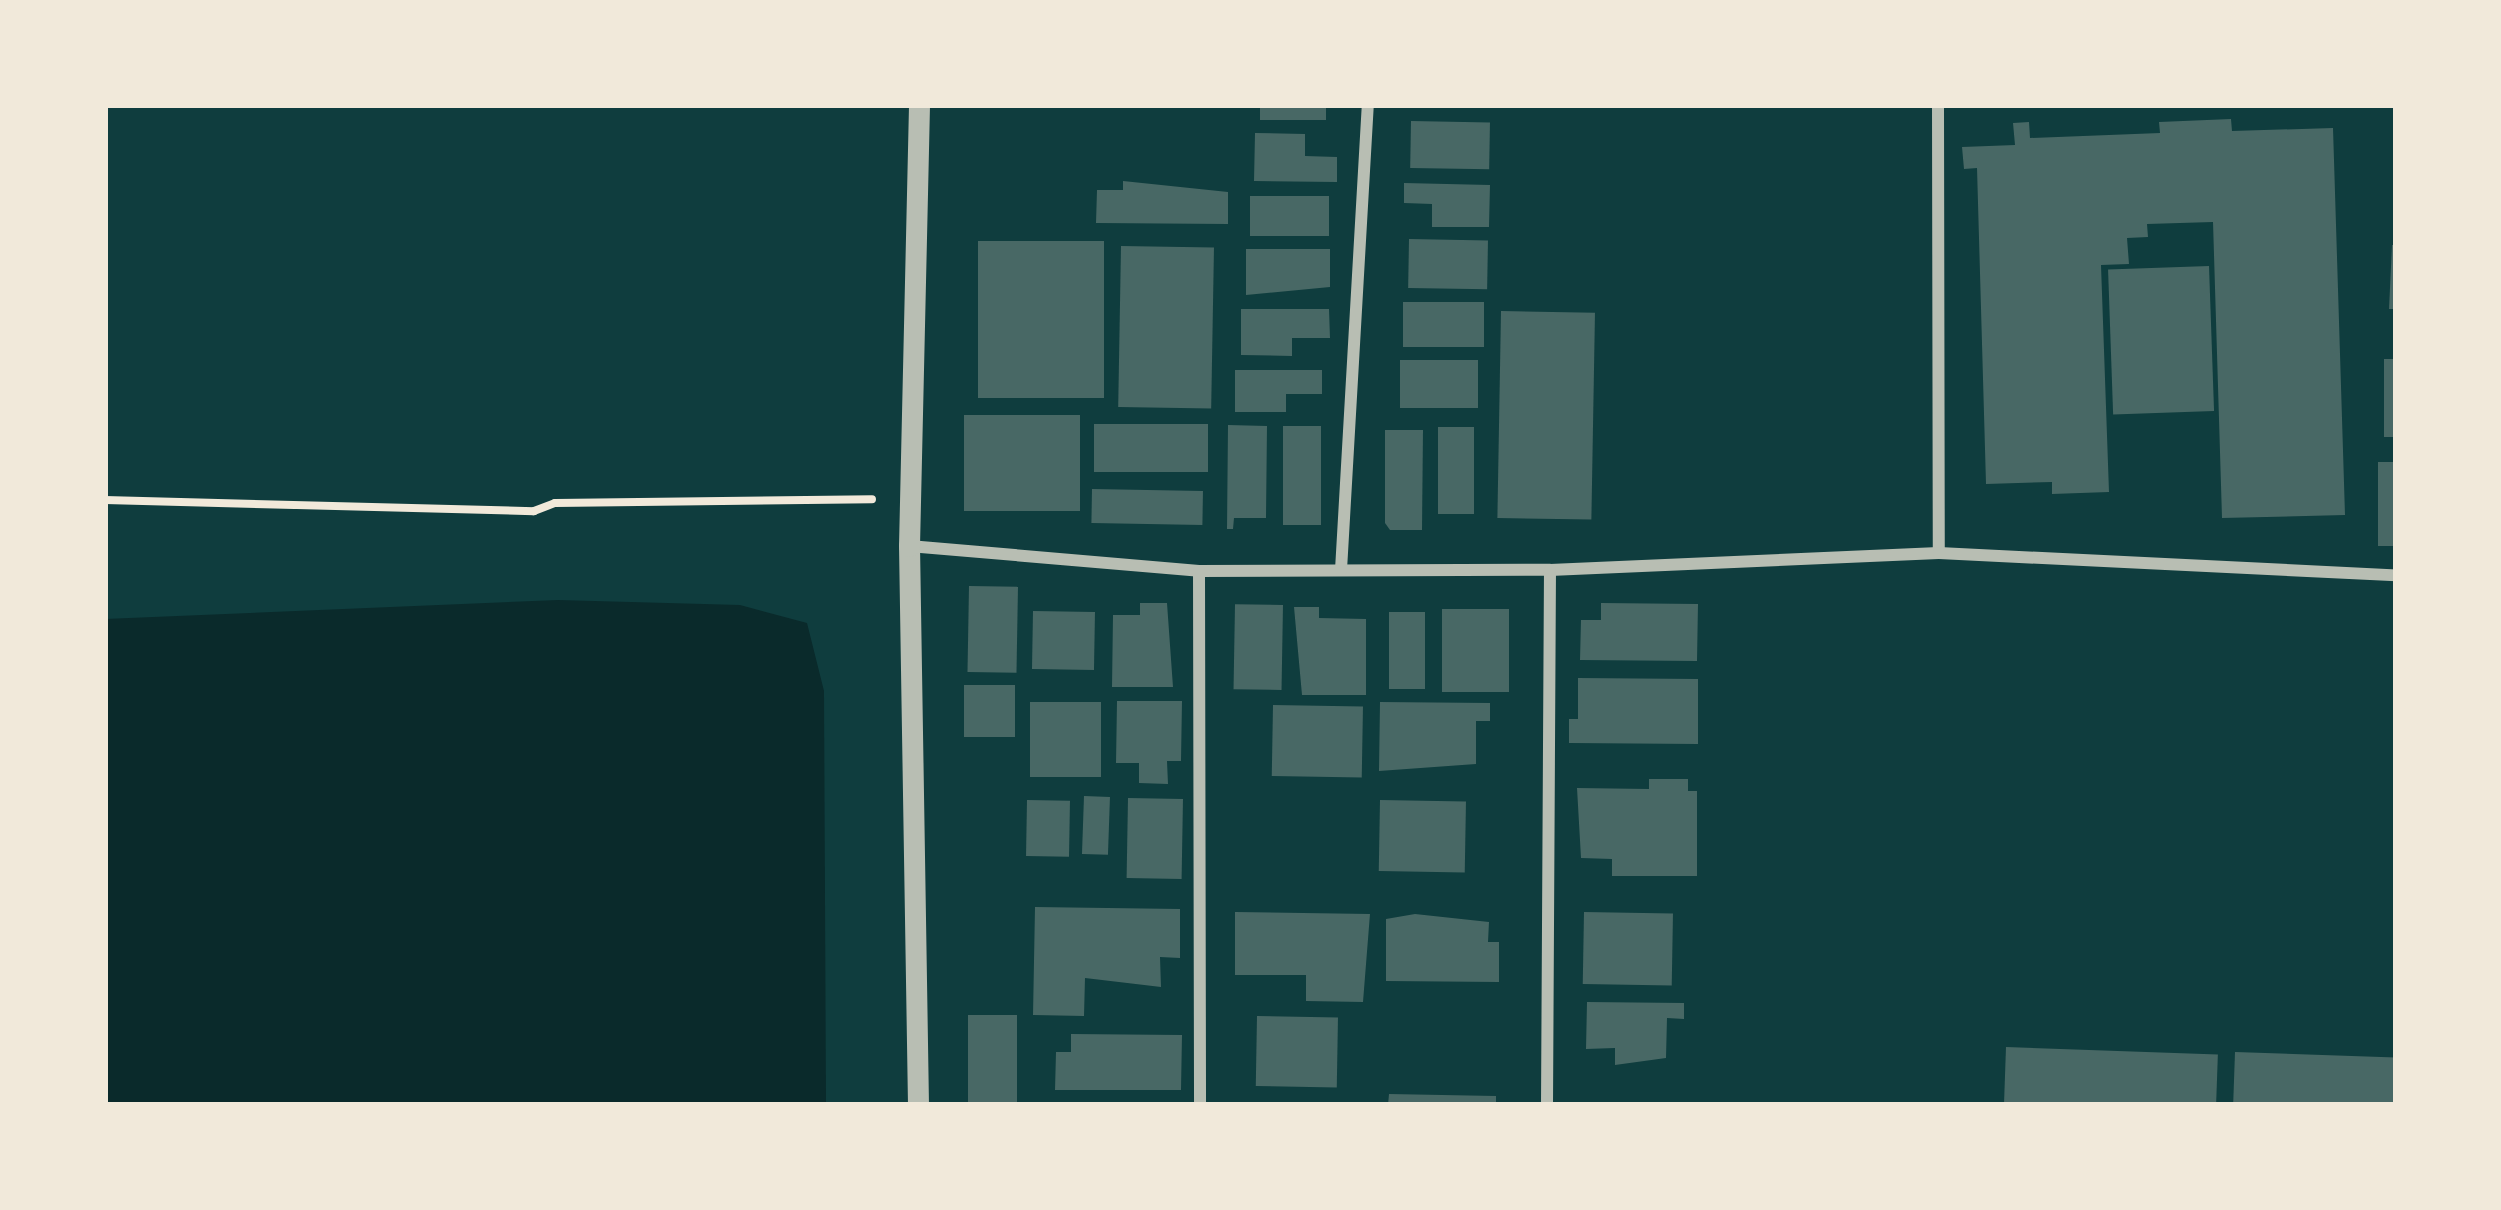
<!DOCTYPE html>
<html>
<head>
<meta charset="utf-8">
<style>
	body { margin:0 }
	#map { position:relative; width:2501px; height:1210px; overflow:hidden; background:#0f3d3e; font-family:Commissioner,sans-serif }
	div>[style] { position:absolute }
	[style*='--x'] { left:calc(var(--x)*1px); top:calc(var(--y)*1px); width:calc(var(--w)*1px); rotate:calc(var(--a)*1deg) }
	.water>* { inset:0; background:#0a2a2b }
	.building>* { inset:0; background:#486865; transform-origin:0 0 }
	.path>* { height:8px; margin:-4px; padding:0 4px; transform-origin:4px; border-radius:4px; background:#f1e9da }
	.minor>* { height:12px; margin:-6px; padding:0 6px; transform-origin:6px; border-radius:6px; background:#b8beb3 }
	.tertiary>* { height:21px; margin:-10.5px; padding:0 10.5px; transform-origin:10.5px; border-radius:10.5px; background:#b8beb3 }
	span { translate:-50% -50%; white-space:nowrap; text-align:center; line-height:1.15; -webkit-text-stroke:12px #f1e9da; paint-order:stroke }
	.frame { position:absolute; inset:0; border:108px solid #f1e9da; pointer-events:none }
</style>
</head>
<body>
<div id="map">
	<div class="water">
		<i style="clip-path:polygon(558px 600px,740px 605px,807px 623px,824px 691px,826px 1105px,105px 1105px,105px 619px)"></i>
	</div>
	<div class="building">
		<i style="left:1260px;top:105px;width:66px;height:15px"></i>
		<i style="clip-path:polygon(2231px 119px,2232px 131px,2333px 128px,2345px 515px,2222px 518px,2213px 222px,2147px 224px,2148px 237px,2127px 238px,2129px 264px,2101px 265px,2109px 492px,2052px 494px,2052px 482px,1986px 484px,1977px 168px,1964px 169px,1962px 147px,2015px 145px,2013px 123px,2029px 122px,2030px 138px,2160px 133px,2159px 122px)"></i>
		<i style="left:1411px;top:121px;width:79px;height:47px;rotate:1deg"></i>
		<i style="clip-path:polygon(1255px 133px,1305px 134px,1305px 156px,1337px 157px,1337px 182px,1254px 181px)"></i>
		<i style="clip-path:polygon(1123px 181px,1228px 192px,1228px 224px,1096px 223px,1097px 190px,1123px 190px)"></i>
		<i style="clip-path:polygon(1404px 183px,1490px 185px,1489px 227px,1432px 227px,1432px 204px,1404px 203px)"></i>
		<i style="left:1250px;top:196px;width:79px;height:40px"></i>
		<i style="left:1409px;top:239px;width:79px;height:49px;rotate:1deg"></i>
		<i style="left:978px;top:241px;width:126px;height:157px"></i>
		<i style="clip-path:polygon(2392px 245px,2396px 245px,2396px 309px,2389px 309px)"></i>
		<i style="left:1121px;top:246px;width:93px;height:161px;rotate:1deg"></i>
		<i style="clip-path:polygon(1246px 249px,1330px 249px,1330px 287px,1246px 295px)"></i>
		<i style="left:2209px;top:266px;width:145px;height:101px;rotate:88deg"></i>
		<i style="left:1403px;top:302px;width:81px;height:45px"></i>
		<i style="clip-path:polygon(1241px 309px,1329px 309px,1330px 338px,1292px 338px,1292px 356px,1241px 355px)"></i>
		<i style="left:1501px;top:311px;width:94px;height:207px;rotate:1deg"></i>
		<i style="left:2384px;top:359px;width:12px;height:78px"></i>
		<i style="left:1400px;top:360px;width:78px;height:48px"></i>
		<i style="clip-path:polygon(1235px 370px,1322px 370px,1322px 394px,1286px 394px,1286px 412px,1235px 412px)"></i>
		<i style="left:964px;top:415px;width:116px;height:96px"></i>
		<i style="left:1094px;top:424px;width:114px;height:48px"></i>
		<i style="clip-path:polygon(1228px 425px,1267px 426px,1266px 518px,1234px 518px,1233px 529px,1227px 529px)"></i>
		<i style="left:1283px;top:426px;width:38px;height:99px"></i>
		<i style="left:1438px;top:427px;width:36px;height:87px"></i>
		<i style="clip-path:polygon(1385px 430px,1423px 430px,1422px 530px,1390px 530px,1385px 523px)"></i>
		<i style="left:2378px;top:462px;width:18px;height:84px"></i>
		<i style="left:1092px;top:489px;width:111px;height:34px;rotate:1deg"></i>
		<i style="left:969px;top:586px;width:49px;height:86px;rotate:1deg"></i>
		<i style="clip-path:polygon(1140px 603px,1167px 603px,1173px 687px,1112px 687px,1113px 615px,1140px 615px)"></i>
		<i style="clip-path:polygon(1601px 603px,1698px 604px,1697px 661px,1580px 660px,1581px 620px,1601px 620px)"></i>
		<i style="left:1283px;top:605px;width:85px;height:48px;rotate:91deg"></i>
		<i style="clip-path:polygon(1294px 607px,1319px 607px,1319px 618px,1366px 619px,1366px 695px,1302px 695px)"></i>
		<i style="left:1442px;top:609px;width:67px;height:83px"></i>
		<i style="left:1033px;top:611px;width:62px;height:58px;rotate:1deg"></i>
		<i style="left:1389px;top:612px;width:36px;height:77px"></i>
		<i style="clip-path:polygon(1578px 678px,1698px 679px,1698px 744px,1569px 743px,1569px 719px,1578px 719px)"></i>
		<i style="left:964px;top:685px;width:51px;height:52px"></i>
		<i style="clip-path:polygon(1117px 701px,1182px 701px,1181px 761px,1167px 761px,1168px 784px,1139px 783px,1139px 763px,1116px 763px)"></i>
		<i style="left:1030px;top:702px;width:71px;height:75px"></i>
		<i style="clip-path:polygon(1380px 702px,1490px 703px,1490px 721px,1476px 721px,1476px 764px,1379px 771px)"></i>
		<i style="left:1273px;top:705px;width:90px;height:71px;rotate:1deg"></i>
		<i style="clip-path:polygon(1649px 779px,1688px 779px,1688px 791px,1697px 791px,1697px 876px,1612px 876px,1612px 859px,1581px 858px,1577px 788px,1649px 789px)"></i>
		<i style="left:1084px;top:796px;width:26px;height:58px;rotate:2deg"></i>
		<i style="left:1128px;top:798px;width:55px;height:80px;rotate:1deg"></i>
		<i style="left:1027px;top:800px;width:43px;height:56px;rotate:1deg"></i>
		<i style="left:1380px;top:800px;width:86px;height:71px;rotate:1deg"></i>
		<i style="clip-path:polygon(1035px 907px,1180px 909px,1180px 958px,1160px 957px,1161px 987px,1085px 978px,1084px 1016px,1033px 1015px)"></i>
		<i style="clip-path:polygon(1235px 912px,1370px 914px,1363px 1002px,1306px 1001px,1306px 975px,1235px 975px)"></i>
		<i style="left:1584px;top:912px;width:89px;height:72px;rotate:1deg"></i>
		<i style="clip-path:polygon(1415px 914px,1489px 922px,1488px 942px,1499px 942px,1499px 982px,1386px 981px,1386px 919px)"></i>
		<i style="clip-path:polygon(1587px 1002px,1684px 1003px,1684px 1019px,1667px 1018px,1666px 1058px,1615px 1065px,1615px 1048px,1586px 1049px)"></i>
		<i style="left:968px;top:1015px;width:49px;height:90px"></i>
		<i style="left:1257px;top:1016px;width:81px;height:70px;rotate:1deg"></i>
		<i style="clip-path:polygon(1071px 1034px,1182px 1035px,1181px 1090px,1055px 1090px,1056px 1052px,1071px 1052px)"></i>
		<i style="left:2006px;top:1047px;width:212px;height:58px;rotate:2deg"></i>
		<i style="left:2235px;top:1052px;width:161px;height:53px;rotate:2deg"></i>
		<i style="clip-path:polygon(1389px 1094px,1496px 1096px,1496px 1105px,1388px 1105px)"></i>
	</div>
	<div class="path">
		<i style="--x:105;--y:500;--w:429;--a:1.5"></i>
		<i style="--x:534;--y:511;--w:22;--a:-21"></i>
		<i style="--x:555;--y:503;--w:317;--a:-0.7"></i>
	</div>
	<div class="minor">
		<i style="--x:1938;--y:105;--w:448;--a:89.9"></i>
		<i style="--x:909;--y:546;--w:291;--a:4.9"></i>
		<i style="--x:1199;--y:571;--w:351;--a:-0.2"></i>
		<i style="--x:1550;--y:570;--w:389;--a:-2.5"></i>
		<i style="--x:1939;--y:553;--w:458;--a:2.8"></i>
		<i style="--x:1341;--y:570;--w:466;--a:-86.7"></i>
		<i style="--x:1199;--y:571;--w:534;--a:89.89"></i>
		<i style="--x:1547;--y:1105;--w:535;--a:-89.68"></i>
	</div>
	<div class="tertiary">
		<i style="--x:918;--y:1105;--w:559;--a:-90.92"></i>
		<i style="--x:909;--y:546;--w:441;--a:-88.7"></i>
	</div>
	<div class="frame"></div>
</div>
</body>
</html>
